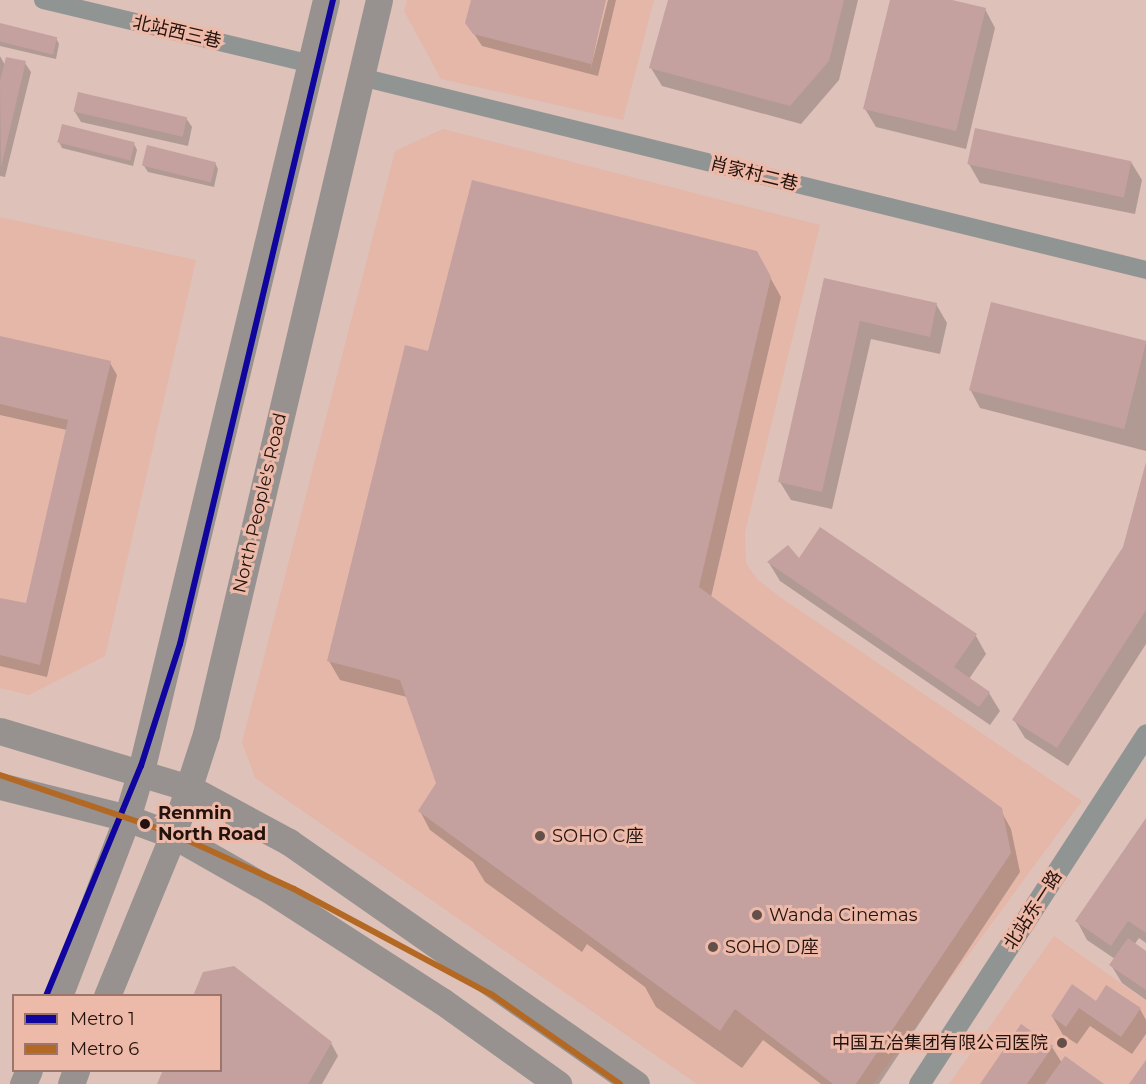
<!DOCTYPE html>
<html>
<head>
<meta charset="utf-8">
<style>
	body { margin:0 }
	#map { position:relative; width:1146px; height:1084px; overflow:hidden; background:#dec1b8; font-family:Montserrat,"Noto Sans SC",sans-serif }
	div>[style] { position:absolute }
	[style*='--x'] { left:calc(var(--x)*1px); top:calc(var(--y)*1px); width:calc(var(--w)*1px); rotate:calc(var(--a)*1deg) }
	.built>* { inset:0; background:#e4b7a9 }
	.shadow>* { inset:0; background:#0003 }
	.building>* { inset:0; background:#c4a19f; transform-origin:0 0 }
	.minor>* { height:18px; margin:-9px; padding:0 9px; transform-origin:9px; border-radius:9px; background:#909594 }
	.tertiary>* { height:21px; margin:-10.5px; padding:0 10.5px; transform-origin:10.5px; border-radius:10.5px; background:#909594 }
	.primary>* { height:27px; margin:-13.5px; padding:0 13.5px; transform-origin:13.5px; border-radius:13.5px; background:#97928f }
	.metro-1>* { height:6px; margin:-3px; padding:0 3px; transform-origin:3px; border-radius:3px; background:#10069f }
	.metro-2>* { height:6px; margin:-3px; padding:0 3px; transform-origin:3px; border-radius:3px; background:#b36924 }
	.dots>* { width:16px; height:16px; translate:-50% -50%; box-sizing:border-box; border:3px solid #edb9a9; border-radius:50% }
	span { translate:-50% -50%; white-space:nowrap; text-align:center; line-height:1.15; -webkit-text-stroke:6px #edb9a9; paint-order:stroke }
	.street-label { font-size:18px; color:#24120d }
	.stop-label { font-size:18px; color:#24120d; font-weight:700 }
	.left { translate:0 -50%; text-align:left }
	.poi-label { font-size:18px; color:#24120d }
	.right { translate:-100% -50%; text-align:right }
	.legend { position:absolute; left:12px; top:994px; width:210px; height:78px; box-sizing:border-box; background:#edb9a9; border:2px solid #9d766b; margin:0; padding:8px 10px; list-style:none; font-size:18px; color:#24120d }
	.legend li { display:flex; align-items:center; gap:12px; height:30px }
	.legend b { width:30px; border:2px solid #9d766b }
</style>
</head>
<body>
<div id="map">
	<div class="built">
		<i style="clip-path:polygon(407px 0,654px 0,623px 120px,441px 79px,404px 11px)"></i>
		<i style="clip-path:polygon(443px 129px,820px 225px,745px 532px,746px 563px,758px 580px,780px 597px,1082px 801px,873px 1084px,697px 1084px,255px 778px,242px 742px,395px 151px)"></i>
		<i style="clip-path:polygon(0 217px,196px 260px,105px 656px,29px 695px,0 688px)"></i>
		<i style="clip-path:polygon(1054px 936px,1146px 1001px,1146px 1084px,949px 1084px)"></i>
	</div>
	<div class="shadow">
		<i style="clip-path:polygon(472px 0,605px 0,590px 71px,608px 0,616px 0,598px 76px,482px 46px,467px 23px)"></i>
		<i style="clip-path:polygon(669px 0,858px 0,839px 80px,801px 124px,662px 86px,651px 68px)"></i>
		<i style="clip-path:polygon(892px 0,946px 0,985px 9px,995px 28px,966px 149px,876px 127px,865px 109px)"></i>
		<i style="clip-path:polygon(0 25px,56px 38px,59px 44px,56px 59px,0 46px)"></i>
		<i style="clip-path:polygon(0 56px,5px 65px,25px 63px,31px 72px,5px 177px,0 176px)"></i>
		<i style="clip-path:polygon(75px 112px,186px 118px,192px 127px,188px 146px,81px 122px)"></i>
		<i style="clip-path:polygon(59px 142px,134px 144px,137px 150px,133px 166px,62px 148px)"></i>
		<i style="clip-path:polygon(1131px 162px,1142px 180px,1135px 214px,980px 183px,969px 164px)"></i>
		<i style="clip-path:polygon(215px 163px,218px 169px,214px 187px,148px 172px,144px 166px)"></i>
		<i style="clip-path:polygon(756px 252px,781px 297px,711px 597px,1000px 809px,1011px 829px,1020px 872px,879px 1084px,821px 1084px,763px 1040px,742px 1068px,656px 1007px,645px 987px,587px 944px,582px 952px,485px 882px,473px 862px,430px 830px,420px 811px,438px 783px,407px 697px,340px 680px,329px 661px,429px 353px)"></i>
		<i style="clip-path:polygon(825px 280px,936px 304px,947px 323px,940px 354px,871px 339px,832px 509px,791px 500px,780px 482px)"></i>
		<i style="clip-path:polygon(0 337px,110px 363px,117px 375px,47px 677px,0 666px,0 599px,27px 605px,67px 430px,0 415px)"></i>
		<i style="clip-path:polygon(1146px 343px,1146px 451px,980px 408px,970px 389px)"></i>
		<i style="clip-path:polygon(1146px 465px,1146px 644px,1068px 766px,1025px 738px,1014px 720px,1125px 548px)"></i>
		<i style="clip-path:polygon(799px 561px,976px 636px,986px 654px,969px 679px,989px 693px,1000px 711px,990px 725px,780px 581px,769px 563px)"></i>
		<i style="clip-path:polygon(1146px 820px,1146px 943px,1139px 938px,1134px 945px,1146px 953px,1146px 1000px,1122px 983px,1111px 965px,1115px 959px,1087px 940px,1077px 921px)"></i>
		<i style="clip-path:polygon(204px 973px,331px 1043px,338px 1056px,322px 1084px,159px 1084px,220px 1070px,220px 996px)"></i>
		<i style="clip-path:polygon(1096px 1003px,1140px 1009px,1146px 1020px,1146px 1034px,1132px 1054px,1090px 1026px,1077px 1044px,1063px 1035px,1052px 1016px)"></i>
		<i style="clip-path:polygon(1052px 1047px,1062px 1063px,1101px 1084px,982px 1084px)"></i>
	</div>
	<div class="building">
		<i style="clip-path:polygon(471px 0,606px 0,591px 64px,473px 34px,465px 23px)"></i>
		<i style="clip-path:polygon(668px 0,844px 0,829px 61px,790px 106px,649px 68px)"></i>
		<i style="clip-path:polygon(890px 0,952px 0,986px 8px,956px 131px,863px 109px)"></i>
		<i style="left:0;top:23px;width:59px;height:18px;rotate:14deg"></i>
		<i style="clip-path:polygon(6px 57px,26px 61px,1px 167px,0 81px)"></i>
		<i style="left:78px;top:92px;width:112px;height:20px;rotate:13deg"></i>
		<i style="left:62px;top:124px;width:75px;height:19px;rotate:14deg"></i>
		<i style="left:975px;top:128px;width:160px;height:37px;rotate:12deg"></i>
		<i style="left:147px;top:145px;width:71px;height:21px;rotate:14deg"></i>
		<i style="clip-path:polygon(472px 180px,757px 251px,771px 277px,699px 587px,1002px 808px,1011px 853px,856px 1084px,833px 1084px,735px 1009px,720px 1031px,418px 811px,436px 783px,400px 680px,327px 661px,405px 345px,428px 351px)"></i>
		<i style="clip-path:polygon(824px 278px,937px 303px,930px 337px,860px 321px,822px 492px,778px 482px)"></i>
		<i style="left:991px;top:302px;width:160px;height:91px;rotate:14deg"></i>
		<i style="clip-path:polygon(0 336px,111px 361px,40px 665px,0 655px,0 598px,26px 603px,68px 420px,0 404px)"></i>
		<i style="clip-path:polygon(1146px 462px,1146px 610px,1057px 748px,1012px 720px,1123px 547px)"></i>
		<i style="clip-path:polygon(820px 527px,977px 634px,954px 667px,990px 692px,979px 707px,767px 562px,788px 545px,799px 558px)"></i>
		<i style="clip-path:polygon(1146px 818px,1146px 933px,1128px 921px,1111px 946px,1075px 921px)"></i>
		<i style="clip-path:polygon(1128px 938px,1146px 951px,1146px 990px,1109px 965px)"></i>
		<i style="clip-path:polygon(234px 966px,332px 1042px,308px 1084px,157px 1084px,163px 1070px,220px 1070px,220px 996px,193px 996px,203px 972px)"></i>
		<i style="clip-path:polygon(1072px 984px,1096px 1001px,1106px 985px,1141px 1008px,1121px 1037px,1079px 1008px,1066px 1027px,1051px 1016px)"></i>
		<i style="clip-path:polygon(1021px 1024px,1053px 1046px,1027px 1084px,980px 1084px)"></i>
		<i style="clip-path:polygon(1065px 1056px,1104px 1084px,1045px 1084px)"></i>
		<i style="clip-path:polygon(1146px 1060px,1146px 1084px,1129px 1084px)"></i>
	</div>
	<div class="minor">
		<i style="--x:43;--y:0;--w:276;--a:13.4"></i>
		<i style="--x:361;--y:77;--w:808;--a:13.81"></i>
	</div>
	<div class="tertiary">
		<i style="--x:919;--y:1084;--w:417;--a:-57"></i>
	</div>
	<div class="primary">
		<i style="--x:0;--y:731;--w:197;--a:16.8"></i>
		<i style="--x:189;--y:788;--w:114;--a:28.4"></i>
		<i style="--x:289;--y:842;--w:423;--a:34.9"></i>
		<i style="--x:0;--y:786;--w:131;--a:14.1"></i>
		<i style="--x:127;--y:818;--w:49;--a:20.3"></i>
		<i style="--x:173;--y:835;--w:109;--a:29.6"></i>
		<i style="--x:268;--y:889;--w:207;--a:32.8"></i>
		<i style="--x:442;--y:1001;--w:143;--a:35.6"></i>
		<i style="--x:59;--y:996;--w:191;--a:-69.1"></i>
		<i style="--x:127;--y:818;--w:49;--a:-73.4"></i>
		<i style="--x:141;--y:771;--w:793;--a:-76.51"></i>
		<i style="--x:107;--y:996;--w:174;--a:-67.7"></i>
		<i style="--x:173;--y:835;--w:106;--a:-71.9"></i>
		<i style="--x:206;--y:734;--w:754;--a:-76.74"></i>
		<i style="--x:23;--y:1084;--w:15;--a:-67"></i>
		<i style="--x:71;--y:1084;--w:15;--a:-70"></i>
	</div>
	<div class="metro-1">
		<i style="--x:46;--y:996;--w:249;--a:-67.6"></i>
		<i style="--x:141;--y:766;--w:128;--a:-72.3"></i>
		<i style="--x:180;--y:644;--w:662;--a:-76.64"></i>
	</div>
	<div class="metro-2">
		<i style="--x:0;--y:775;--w:184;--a:18.7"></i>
		<i style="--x:174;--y:834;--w:132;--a:24.6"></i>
		<i style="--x:294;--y:889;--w:223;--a:28.1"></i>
		<i style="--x:491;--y:994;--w:157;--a:34.9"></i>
	</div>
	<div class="dots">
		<i style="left:145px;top:824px;background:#24120d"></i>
		<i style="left:540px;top:836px;background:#654f49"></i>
		<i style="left:757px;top:915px;background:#654f49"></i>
		<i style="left:713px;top:947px;background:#654f49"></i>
		<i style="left:1062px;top:1043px;background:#654f49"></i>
	</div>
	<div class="street-label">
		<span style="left:177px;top:32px;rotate:13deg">北站西三巷</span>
		<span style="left:754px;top:174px;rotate:14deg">肖家村二巷</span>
		<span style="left:260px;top:503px;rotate:-77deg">North People's Road</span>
		<span style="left:1033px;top:910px;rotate:-57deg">北站东一路</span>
	</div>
	<div class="stop-label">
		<span class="left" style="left:158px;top:824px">Renmin<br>North Road</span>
	</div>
	<div class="poi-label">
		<span class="left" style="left:552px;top:836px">SOHO C座</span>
		<span class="left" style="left:769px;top:915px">Wanda Cinemas</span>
		<span class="left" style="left:725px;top:947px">SOHO D座</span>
		<span class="right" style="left:1048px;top:1043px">中国五冶集团有限公司医院</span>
	</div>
	<ul class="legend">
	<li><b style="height:8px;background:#10069f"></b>Metro 1</li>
	<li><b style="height:8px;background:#b36924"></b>Metro 6</li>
	</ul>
</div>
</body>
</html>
